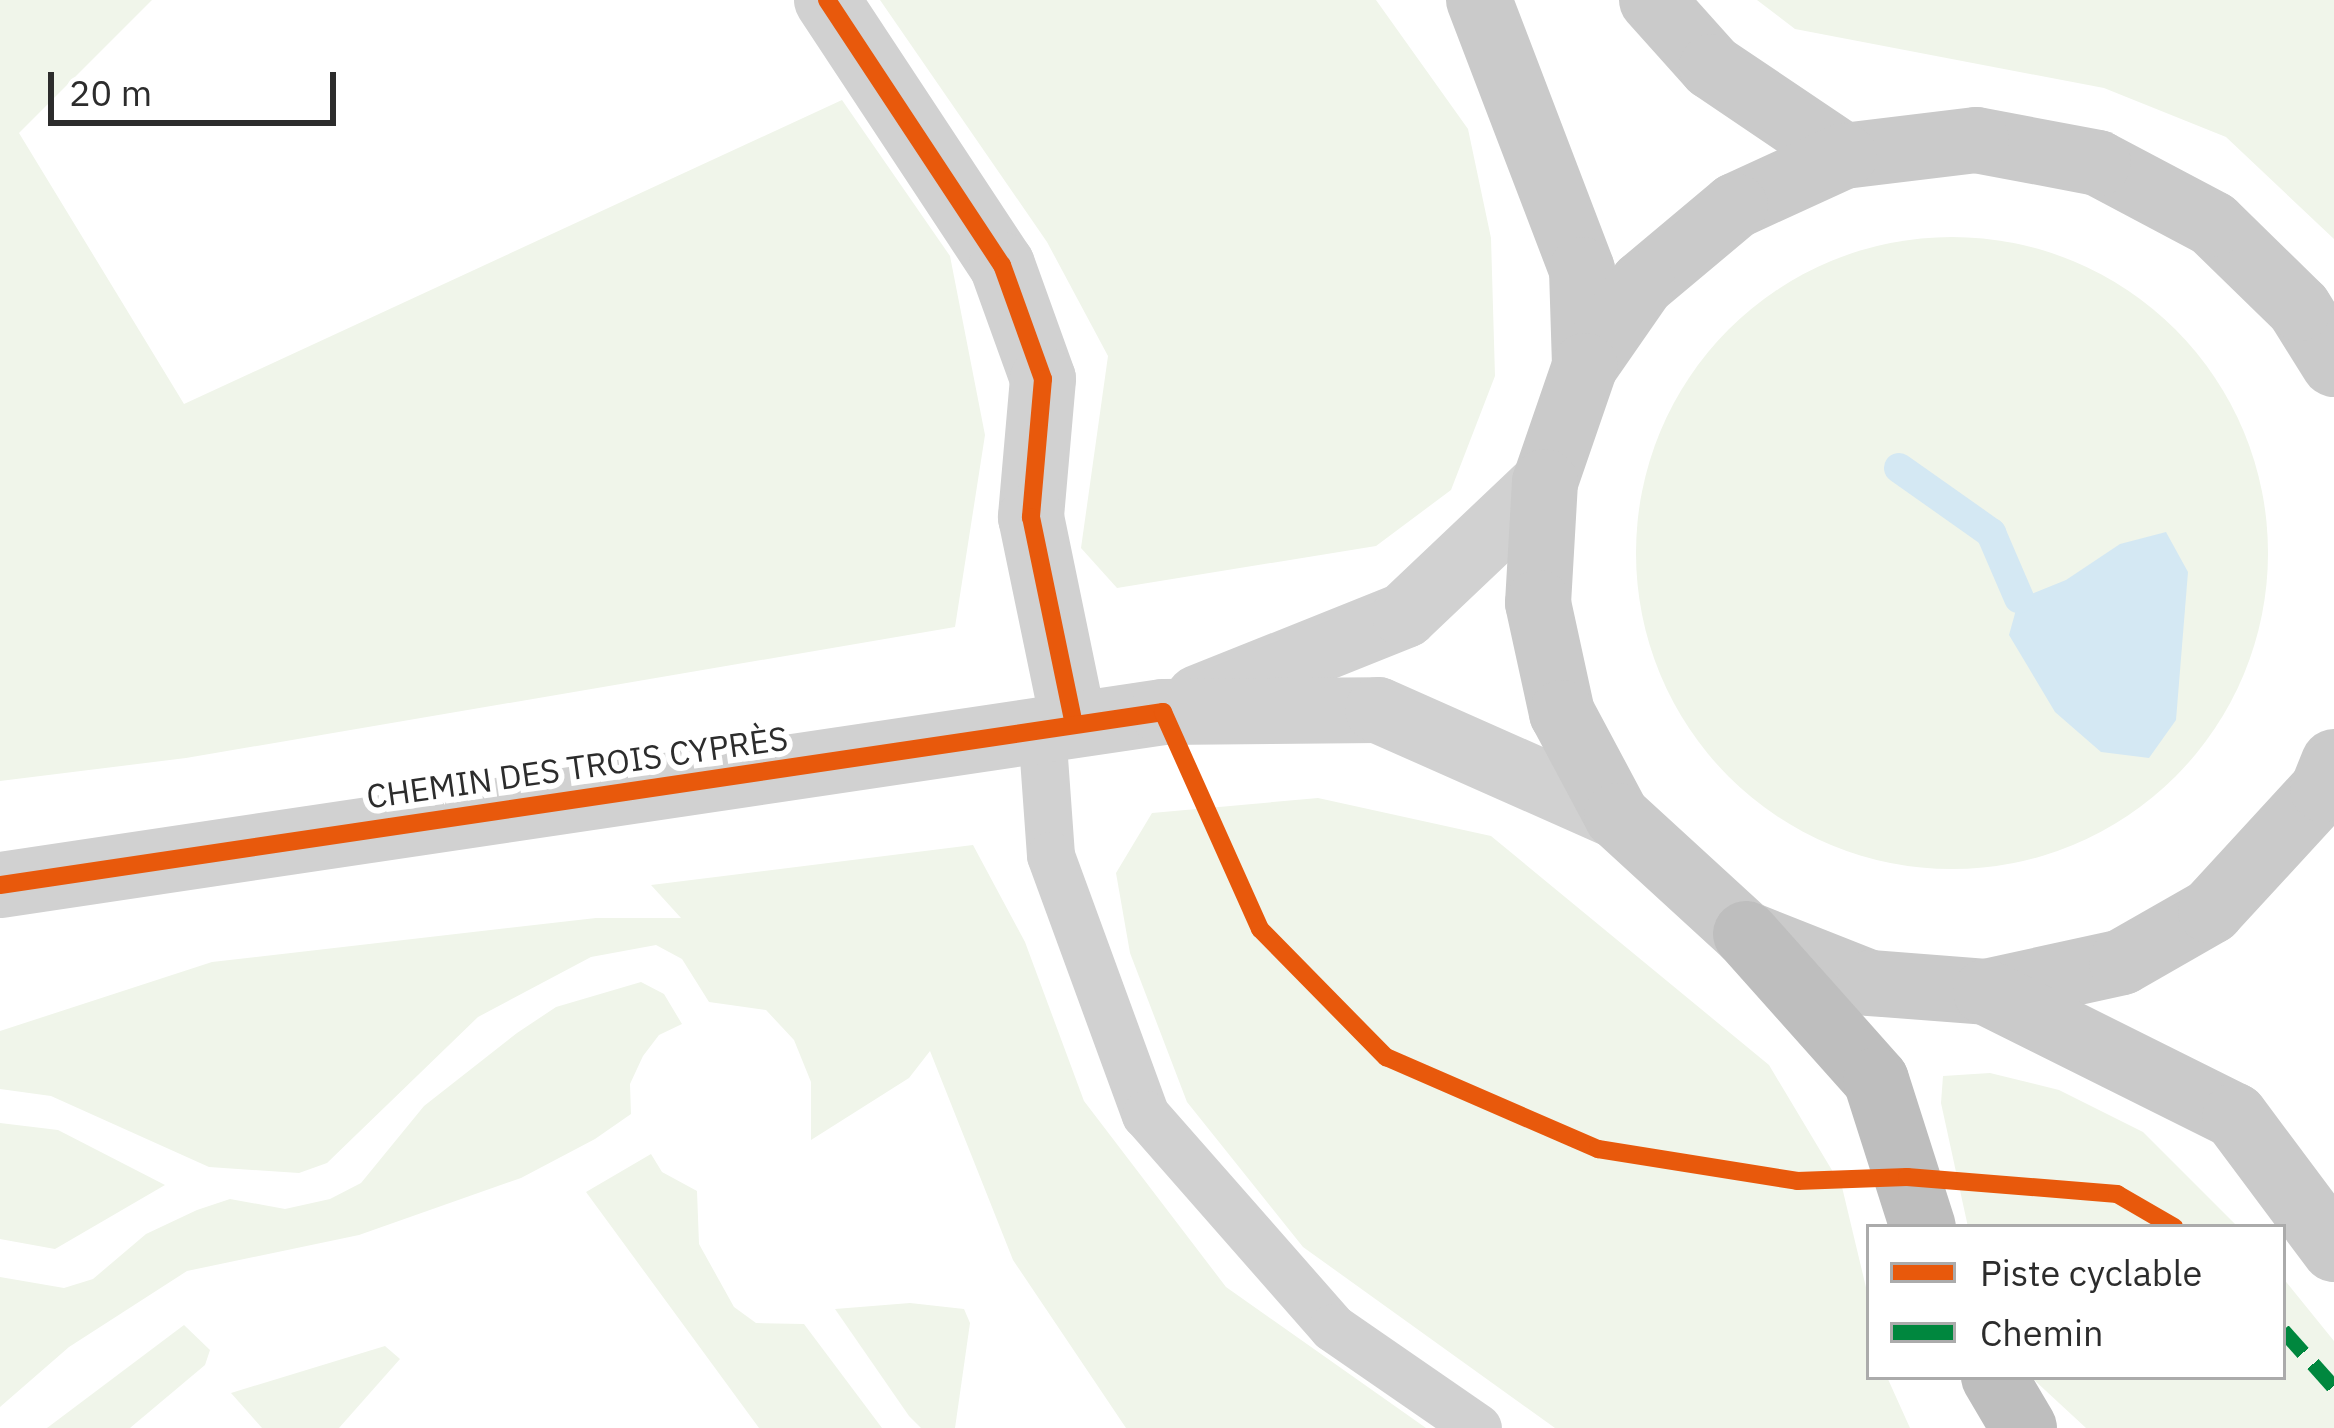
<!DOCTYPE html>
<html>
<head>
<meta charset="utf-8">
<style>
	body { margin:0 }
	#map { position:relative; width:2334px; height:1428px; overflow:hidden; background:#fff; font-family:"IBM Plex Sans",sans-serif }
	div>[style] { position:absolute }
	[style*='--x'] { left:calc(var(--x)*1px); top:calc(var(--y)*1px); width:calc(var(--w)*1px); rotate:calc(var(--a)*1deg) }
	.green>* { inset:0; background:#f0f5ea }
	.round { border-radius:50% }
	.water>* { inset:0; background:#d4e8f3 }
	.stream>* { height:30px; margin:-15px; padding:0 15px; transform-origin:15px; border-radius:15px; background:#d4e8f3 }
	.service>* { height:48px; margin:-24px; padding:0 24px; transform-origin:24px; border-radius:24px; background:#d1d1d1 }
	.minor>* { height:66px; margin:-33px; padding:0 33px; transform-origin:33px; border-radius:33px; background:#d1d1d1 }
	.secondary>* { height:66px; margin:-33px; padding:0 33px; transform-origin:33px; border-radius:33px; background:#cacaca }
	.motorway>* { height:66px; margin:-33px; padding:0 33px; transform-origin:33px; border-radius:33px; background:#bebebe }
	.quiet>* { height:15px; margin-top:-7.5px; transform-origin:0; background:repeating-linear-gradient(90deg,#00873e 0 30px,transparent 0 45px) }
	.cycleway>* { height:18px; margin:-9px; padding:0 9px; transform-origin:9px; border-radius:9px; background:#e8590c }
	span { translate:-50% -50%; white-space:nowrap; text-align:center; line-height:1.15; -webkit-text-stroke:12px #fff; paint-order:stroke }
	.street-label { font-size:33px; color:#2c2c2c }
	.legend { position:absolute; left:1866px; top:1224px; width:420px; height:156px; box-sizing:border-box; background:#fff; border:3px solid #ababab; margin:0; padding:15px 21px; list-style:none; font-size:36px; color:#2c2c2c }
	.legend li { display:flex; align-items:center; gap:24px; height:60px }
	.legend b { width:60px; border:3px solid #ababab }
	.scale { position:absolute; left:48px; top:72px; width:288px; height:54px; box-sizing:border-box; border:6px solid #2c2c2c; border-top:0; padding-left:15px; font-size:36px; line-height:42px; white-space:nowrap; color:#2c2c2c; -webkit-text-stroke:9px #fff; paint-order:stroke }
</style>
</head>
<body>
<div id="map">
	<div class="green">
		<i style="clip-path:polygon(0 0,152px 0,19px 133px,184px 404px,842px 100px,950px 256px,985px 435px,955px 627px,186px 758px,0 781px)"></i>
		<i style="clip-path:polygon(880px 0,1376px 0,1468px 129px,1491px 238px,1495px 376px,1451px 490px,1376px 546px,1117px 588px,1081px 548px,1108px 356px,1047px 242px)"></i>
		<i style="clip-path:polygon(1757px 0,2334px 0,2334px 239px,2226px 137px,2104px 88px,1795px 29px)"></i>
		<i class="round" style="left:1636px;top:237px;width:632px;height:632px"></i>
		<i style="clip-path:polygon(1318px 798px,1491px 836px,1769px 1065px,1842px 1187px,1869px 1300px,1869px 1377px,1887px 1377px,1910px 1428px,1555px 1428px,1303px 1247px,1187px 1102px,1130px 953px,1116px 873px,1152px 813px)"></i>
		<i style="clip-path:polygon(973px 845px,1025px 942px,1084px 1101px,1226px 1287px,1426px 1428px,1126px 1428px,1013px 1260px,930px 1051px,909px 1078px,811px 1140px,811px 1082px,794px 1040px,766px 1010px,709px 1002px,682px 959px,656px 945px,591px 957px,478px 1017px,327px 1163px,299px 1173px,209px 1167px,51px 1096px,0 1089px,0 1031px,212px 962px,596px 918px,681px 918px,651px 885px)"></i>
		<i style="clip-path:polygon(641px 982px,664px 994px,682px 1024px,659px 1035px,643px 1056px,630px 1084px,631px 1114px,595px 1139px,521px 1178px,359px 1235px,187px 1271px,69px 1347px,0 1407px,0 1277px,64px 1288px,93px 1279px,146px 1234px,197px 1210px,230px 1199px,285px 1209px,330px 1199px,361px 1183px,424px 1106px,517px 1033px,556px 1007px)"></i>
		<i style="clip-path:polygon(1990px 1073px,2059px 1090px,2143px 1132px,2238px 1227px,1968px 1227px,1941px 1103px,1943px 1076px)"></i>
		<i style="clip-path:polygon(0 1123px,58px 1130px,165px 1185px,55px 1249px,0 1239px)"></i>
		<i style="clip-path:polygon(651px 1154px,662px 1172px,697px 1191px,699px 1244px,734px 1307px,756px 1323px,804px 1324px,882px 1428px,759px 1428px,586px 1192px)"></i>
		<i style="clip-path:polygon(2283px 1278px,2334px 1341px,2334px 1428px,2086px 1428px,2031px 1377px,2283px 1377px)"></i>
		<i style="clip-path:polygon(910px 1303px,964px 1309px,970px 1323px,955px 1428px,921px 1428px,909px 1416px,835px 1309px)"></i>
		<i style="clip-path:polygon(184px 1325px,210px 1350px,205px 1365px,130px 1428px,47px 1428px)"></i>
		<i style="clip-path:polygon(385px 1346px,400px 1359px,339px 1428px,262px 1428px,231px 1393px)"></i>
	</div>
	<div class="water">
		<i style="clip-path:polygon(2166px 532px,2188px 572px,2176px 720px,2149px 758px,2101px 752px,2055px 712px,2009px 635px,2019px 599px,2066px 580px,2120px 544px)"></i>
	</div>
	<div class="stream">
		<i style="--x:1899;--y:468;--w:113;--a:35.2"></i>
		<i style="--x:1991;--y:533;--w:71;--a:66.7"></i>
	</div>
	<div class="service">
		<i style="--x:1042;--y:730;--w:126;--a:85.9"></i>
		<i style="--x:1051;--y:856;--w:276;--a:69.9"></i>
		<i style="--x:1146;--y:1115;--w:283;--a:48.7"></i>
		<i style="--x:1333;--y:1328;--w:176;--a:34.6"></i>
	</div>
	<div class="minor">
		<i style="--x:827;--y:0;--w:318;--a:56.6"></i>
		<i style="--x:1002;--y:265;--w:121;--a:70.2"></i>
		<i style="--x:1043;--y:379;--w:139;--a:95"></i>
		<i style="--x:1031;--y:517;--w:212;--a:78.3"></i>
		<i style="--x:1198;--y:698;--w:223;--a:-21.8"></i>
		<i style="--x:1405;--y:615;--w:193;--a:-43.5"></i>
		<i style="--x:0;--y:885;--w:1176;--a:-8.46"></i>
		<i style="--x:1163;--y:712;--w:215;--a:-0.5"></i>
		<i style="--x:1378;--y:710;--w:261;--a:23.9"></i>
	</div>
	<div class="secondary">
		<i style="--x:1479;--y:0;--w:289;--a:69.1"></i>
		<i style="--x:1582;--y:270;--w:96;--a:88.2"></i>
		<i style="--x:1652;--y:0;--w:90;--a:48.2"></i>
		<i style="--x:1712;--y:67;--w:159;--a:34"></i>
		<i style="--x:2334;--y:364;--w:66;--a:-122"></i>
		<i style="--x:2299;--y:308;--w:120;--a:-135.7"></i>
		<i style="--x:2213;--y:224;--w:130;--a:-152.1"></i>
		<i style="--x:2098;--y:163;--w:124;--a:-169.3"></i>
		<i style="--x:1976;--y:140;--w:133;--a:173.1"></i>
		<i style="--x:1844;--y:156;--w:120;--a:155.4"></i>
		<i style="--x:1735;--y:206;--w:121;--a:140"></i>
		<i style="--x:1642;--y:284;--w:100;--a:124.8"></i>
		<i style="--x:1585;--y:366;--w:123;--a:109"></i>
		<i style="--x:1545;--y:482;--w:121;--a:93.3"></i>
		<i style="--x:1538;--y:603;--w:113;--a:77.7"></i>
		<i style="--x:1562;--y:713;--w:117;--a:61.9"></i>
		<i style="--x:1617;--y:816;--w:175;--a:42.5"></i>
		<i style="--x:1746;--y:934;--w:133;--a:21.6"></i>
		<i style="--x:1870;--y:983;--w:116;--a:4.4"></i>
		<i style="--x:1986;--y:992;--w:139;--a:-12.4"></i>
		<i style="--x:2122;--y:962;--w:103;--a:-29.8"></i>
		<i style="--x:2211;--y:911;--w:166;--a:-47.4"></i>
		<i style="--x:2323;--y:789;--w:29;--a:-68"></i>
		<i style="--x:1986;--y:992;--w:278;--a:26.5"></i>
		<i style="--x:2235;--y:1116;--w:166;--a:53.3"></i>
	</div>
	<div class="motorway">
		<i style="--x:1746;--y:934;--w:195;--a:48.3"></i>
		<i style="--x:1876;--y:1080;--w:154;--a:72.3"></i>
		<i style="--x:1994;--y:1377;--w:59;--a:59.5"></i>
	</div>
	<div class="quiet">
		<i style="--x:2283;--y:1330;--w:76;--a:48.2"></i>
	</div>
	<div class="cycleway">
		<i style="--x:827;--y:0;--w:318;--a:56.6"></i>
		<i style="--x:1002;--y:265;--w:121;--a:70.2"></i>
		<i style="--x:1043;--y:379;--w:139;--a:95"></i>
		<i style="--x:1031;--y:517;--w:212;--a:78.3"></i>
		<i style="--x:0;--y:885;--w:1176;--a:-8.46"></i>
		<i style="--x:1163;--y:712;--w:238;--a:65.9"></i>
		<i style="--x:1260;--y:929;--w:180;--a:45.5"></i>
		<i style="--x:1386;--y:1057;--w:231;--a:23.5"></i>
		<i style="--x:1598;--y:1149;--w:202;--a:9.1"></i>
		<i style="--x:1797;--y:1181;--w:110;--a:-2.1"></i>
		<i style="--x:1907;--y:1177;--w:211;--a:4.6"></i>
		<i style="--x:2117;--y:1194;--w:66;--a:30.1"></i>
	</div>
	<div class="street-label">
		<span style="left:577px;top:767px;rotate:-8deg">CHEMIN DES TROIS CYPRÈS</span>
	</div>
	<ul class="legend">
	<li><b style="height:15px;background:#e8590c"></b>Piste cyclable</li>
	<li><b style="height:15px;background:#00873e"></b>Chemin</li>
	</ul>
	<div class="scale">20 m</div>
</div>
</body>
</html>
